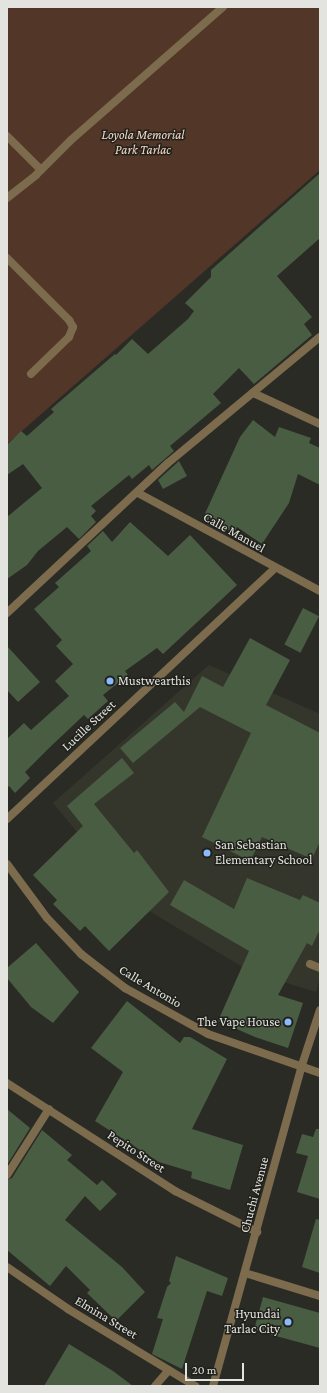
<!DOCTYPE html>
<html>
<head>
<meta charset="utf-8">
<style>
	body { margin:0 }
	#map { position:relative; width:327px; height:1393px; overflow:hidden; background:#2b2b26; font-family:"Crimson Pro",serif }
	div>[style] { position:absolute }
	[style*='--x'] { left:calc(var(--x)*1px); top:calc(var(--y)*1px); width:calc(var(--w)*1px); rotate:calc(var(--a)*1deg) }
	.built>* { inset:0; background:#35362b }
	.green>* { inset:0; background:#523729 }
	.building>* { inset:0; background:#495d43; transform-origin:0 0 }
	.lane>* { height:8px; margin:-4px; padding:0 4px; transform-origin:4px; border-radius:4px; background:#7d6b4d }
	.street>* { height:8px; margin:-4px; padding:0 4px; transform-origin:4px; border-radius:4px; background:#7d6b4d }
	.dots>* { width:11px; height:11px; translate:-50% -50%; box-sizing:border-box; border:2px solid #21211c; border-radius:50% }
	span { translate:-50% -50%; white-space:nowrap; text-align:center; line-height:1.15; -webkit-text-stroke:3px #21211c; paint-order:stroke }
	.park-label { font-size:13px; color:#f9d6c3; font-style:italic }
	.street-label { font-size:13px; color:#e3e3e0 }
	.poi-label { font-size:13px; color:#e3e3e0 }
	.left { translate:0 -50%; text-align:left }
	.right { translate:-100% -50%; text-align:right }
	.frame { position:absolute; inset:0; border:8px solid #e3e3e0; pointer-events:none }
	.scale { position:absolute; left:185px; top:1363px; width:59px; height:18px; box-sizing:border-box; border:2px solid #e3e3e0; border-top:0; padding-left:5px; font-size:12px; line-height:14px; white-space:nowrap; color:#e3e3e0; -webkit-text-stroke:3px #21211c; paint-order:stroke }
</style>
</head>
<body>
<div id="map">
	<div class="built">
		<i style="clip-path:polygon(209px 665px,320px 714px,320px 977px,316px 992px,251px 972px,136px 903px,53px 803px)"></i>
	</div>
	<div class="green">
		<i style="clip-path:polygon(7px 7px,320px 7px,320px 170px,7px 444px)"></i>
	</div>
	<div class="building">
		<i style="clip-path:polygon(320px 173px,320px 238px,277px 276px,312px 317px,304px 324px,312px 335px,254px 384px,239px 368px,213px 394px,221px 403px,170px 446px,174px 451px,152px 470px,149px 465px,132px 479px,129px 475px,91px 506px,96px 511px,91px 516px,96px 522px,79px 539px,67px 527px,38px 551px,27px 565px,7px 579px,7px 517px,42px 488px,23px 464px,7px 475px,7px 445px,21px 431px,27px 436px,54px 412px,51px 409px,115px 354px,116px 355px,132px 339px,148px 354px,188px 319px,194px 311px,185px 303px,211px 277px,211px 270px)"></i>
		<i style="clip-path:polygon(253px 420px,275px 437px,279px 427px,311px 438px,309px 443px,320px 448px,320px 485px,298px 474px,289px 503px,262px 544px,237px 527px,234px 533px,203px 518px,240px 437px)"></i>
		<i style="clip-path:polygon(179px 461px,187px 476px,163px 489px,158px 480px)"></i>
		<i style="clip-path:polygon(130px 522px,168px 556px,190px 535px,237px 585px,163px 654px,157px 648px,125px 671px,128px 675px,103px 695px,108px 701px,88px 719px,84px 715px,48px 749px,25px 772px,30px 778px,15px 793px,9px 786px,7px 788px,7px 739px,24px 723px,31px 730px,69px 696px,55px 681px,73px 664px,56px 646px,62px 640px,34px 609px,59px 587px,55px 583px,91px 551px,87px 546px,103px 531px,112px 542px)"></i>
		<i style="left:303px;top:608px;width:18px;height:41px;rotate:27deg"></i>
		<i style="clip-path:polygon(250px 638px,290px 660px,266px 705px,320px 733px,320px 841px,312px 859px,262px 837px,250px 861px,202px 837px,251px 733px,200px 707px,133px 763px,120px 748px,175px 702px,184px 712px,202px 676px,223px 687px)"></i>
		<i style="clip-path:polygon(7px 646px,40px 682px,18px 702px,7px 690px)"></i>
		<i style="clip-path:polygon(122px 758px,134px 773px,94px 804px,134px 853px,137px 850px,169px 892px,109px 951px,85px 926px,80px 931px,53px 904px,57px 900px,33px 875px,83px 826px,67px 806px)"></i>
		<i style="clip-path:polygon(247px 878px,300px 900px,303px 895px,320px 903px,320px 929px,312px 946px,307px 943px,278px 995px,303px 1003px,288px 1048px,255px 1037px,218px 1021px,249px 951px,170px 905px,184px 880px,234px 909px)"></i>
		<i style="clip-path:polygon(36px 943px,79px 992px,53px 1023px,31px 1007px,7px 978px,7px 968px)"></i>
		<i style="clip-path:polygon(127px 1001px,180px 1043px,184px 1037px,190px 1037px,227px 1059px,192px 1129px,243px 1145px,230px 1190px,191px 1178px,192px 1172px,159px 1162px,95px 1121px,123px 1072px,91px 1048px)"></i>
		<i style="clip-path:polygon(7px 1109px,30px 1128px,7px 1165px)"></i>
		<i style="clip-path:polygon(316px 1129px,320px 1129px,320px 1199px,297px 1192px,308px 1156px,296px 1153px,302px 1134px,313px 1137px)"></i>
		<i style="clip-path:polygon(42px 1130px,72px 1155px,67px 1160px,97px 1185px,102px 1180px,117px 1194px,100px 1211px,85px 1196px,65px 1220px,122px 1267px,145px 1292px,116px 1321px,87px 1293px,90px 1290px,66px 1266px,50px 1286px,7px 1250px,7px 1180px,12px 1178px)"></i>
		<i style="clip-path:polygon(316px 1219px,320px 1220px,320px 1273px,302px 1267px)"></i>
		<i style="clip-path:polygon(176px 1256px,228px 1278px,222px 1296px,207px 1291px,182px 1369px,152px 1354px,163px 1319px,157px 1318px,167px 1287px,171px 1283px,169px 1281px)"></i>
		<i style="clip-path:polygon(263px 1297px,320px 1313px,320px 1348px,254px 1330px)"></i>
		<i style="clip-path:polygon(69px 1344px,113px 1371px,133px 1386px,44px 1386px)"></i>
	</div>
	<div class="lane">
		<i style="--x:7;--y:136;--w:48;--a:45"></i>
		<i style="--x:7;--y:198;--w:37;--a:-38"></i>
		<i style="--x:36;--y:175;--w:49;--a:-45"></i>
		<i style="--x:71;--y:140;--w:202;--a:-41.2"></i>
		<i style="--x:7;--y:258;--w:88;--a:45"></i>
		<i style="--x:69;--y:320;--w:8;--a:60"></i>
		<i style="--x:73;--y:327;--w:11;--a:112"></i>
		<i style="--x:69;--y:337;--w:53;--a:135.8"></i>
		<i style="--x:310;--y:964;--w:11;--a:22"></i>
		<i style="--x:245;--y:1273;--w:78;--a:17"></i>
		<i style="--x:155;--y:1386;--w:21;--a:-49"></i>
	</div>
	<div class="street">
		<i style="--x:253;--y:393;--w:74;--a:24.8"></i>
		<i style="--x:138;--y:493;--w:207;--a:28.3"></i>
		<i style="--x:7;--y:613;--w:220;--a:-43"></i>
		<i style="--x:168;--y:463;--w:197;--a:-39.7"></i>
		<i style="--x:7;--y:819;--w:366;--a:-43.1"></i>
		<i style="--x:7;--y:864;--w:67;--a:53.5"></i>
		<i style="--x:47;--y:918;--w:50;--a:46.6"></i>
		<i style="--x:81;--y:954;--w:56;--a:37.7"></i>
		<i style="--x:125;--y:988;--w:95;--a:29"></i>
		<i style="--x:208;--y:1034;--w:119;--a:19.2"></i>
		<i style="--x:7;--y:1083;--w:200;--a:32.7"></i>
		<i style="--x:175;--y:1191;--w:92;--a:26.6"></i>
		<i style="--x:7;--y:1175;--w:78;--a:-57.5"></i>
		<i style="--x:7;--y:1267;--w:74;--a:34.5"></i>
		<i style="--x:68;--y:1309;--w:149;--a:31.2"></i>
		<i style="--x:213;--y:1386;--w:330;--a:-74.5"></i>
		<i style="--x:301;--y:1068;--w:61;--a:-71.9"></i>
	</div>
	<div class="dots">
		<i style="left:110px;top:681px;background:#8bb9fc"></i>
		<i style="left:207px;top:853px;background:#8bb9fc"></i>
		<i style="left:288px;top:1022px;background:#8bb9fc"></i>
		<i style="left:288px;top:1322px;background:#8bb9fc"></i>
	</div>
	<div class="park-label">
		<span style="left:143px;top:143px">Loyola Memorial<br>Park Tarlac</span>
	</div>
	<div class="street-label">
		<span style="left:234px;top:533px;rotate:29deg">Calle Manuel</span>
		<span style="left:89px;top:726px;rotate:-43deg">Lucille Street</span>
		<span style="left:150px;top:987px;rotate:31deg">Calle Antonio</span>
		<span style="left:136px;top:1152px;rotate:33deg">Pepito Street</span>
		<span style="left:255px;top:1195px;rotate:-75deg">Chuchi Avenue</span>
		<span style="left:106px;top:1318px;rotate:31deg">Elmina Street</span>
	</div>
	<div class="poi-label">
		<span class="left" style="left:118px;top:681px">Mustwearthis</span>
		<span class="left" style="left:215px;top:853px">San Sebastian<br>Elementary School</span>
		<span class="right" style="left:280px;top:1022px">The Vape House</span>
		<span class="right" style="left:280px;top:1322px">Hyundai<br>Tarlac City</span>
	</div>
	<div class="frame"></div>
	<div class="scale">20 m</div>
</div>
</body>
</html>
